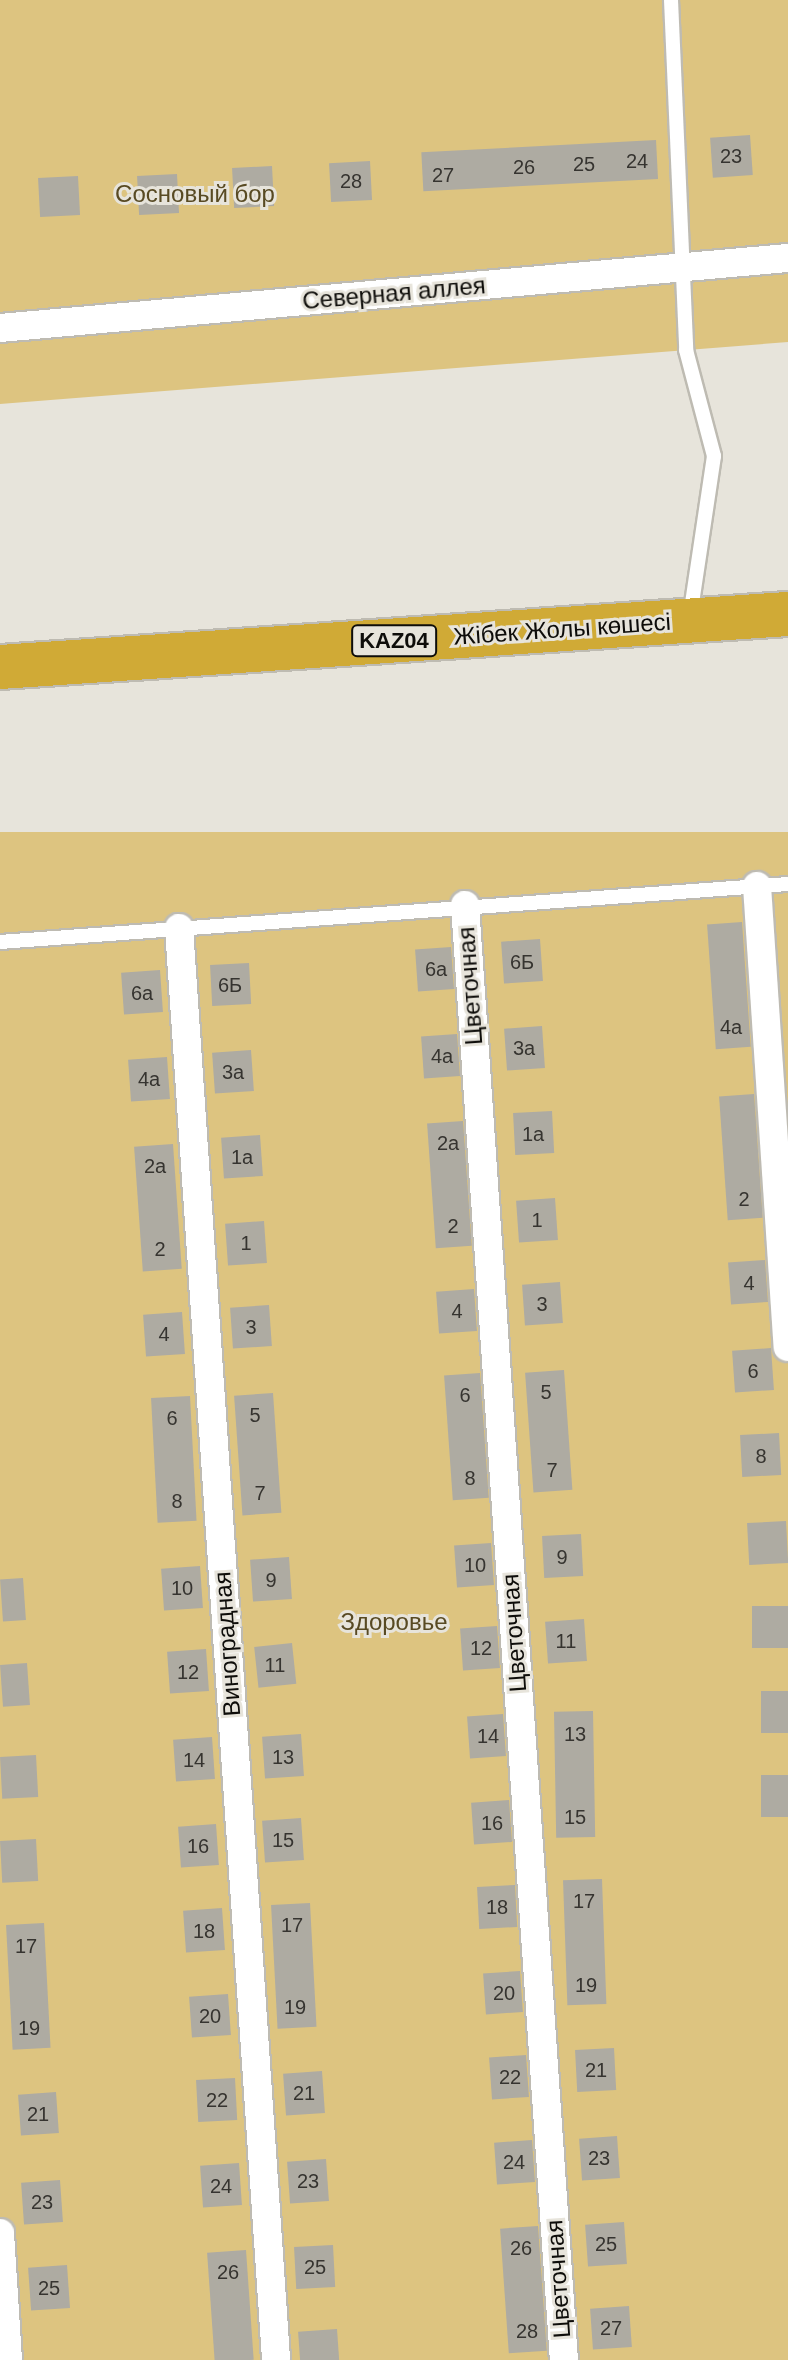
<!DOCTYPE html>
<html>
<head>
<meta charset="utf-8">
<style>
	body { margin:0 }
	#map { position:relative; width:788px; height:2360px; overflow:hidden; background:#e7e4db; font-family:Helvetica,sans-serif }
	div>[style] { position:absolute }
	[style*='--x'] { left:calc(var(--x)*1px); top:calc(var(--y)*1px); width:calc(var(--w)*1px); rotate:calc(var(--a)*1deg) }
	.green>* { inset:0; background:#ddc480; transform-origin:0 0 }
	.building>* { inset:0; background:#aeaba2; transform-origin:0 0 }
	.roads { filter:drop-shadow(2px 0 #bebbb2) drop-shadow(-2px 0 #bebbb2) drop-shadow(0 2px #bebbb2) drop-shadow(0 -2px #bebbb2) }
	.lane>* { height:14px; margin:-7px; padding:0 7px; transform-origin:7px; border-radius:7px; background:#fff }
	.street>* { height:28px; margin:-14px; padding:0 14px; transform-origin:14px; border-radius:14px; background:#fff }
	.highway>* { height:44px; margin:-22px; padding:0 22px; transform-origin:22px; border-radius:22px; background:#d0aa36 }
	span { translate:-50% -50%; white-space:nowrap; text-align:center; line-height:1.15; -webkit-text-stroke:6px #e7e4db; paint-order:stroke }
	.number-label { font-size:20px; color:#363430 }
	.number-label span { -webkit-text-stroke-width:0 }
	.shield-label span { padding:2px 6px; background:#e7e4db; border:2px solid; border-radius:6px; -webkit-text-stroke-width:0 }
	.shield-label { font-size:22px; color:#0e0d0a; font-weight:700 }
	.park-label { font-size:24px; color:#584a23 }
	.street-label { font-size:24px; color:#0e0d0a }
</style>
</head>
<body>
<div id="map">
	<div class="green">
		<i style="clip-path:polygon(0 0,788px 0,788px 342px,0 404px)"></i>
		<i style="left:788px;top:832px;width:1528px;height:790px;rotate:90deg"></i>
	</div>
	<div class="building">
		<i style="left:750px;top:135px;width:40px;height:40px;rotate:86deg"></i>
		<i style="left:656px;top:140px;width:39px;height:235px;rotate:87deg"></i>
		<i style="left:370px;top:161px;width:39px;height:41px;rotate:87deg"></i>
		<i style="left:272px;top:166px;width:40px;height:40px;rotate:87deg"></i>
		<i style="left:177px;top:174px;width:39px;height:40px;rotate:87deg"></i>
		<i style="left:78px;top:176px;width:39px;height:40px;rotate:87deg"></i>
		<i style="left:742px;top:922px;width:125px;height:35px;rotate:86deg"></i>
		<i style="left:540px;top:939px;width:42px;height:39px;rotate:86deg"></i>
		<i style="left:451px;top:947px;width:42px;height:36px;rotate:86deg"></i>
		<i style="left:249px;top:963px;width:41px;height:39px;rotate:87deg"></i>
		<i style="left:160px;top:970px;width:42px;height:39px;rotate:86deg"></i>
		<i style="left:542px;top:1026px;width:42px;height:38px;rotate:86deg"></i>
		<i style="left:457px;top:1034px;width:42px;height:36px;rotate:86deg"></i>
		<i style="left:251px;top:1050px;width:41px;height:39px;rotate:86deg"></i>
		<i style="left:167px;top:1057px;width:42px;height:39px;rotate:86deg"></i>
		<i style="left:754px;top:1094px;width:124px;height:35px;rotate:86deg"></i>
		<i style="left:552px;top:1111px;width:42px;height:39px;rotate:87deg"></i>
		<i style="left:463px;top:1121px;width:125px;height:36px;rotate:86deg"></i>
		<i style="left:260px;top:1135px;width:41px;height:39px;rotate:86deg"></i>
		<i style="left:173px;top:1144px;width:125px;height:39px;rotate:86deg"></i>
		<i style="left:555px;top:1198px;width:42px;height:39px;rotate:86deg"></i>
		<i style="left:264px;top:1221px;width:42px;height:39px;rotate:86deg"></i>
		<i style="left:765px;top:1260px;width:42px;height:37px;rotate:86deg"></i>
		<i style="left:560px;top:1282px;width:41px;height:38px;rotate:86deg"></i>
		<i style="left:474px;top:1289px;width:42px;height:38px;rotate:86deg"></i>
		<i style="left:269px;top:1305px;width:41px;height:39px;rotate:86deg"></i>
		<i style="left:182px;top:1312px;width:42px;height:39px;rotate:86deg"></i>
		<i style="left:771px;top:1348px;width:42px;height:39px;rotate:86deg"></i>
		<i style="left:564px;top:1370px;width:120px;height:39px;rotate:86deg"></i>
		<i style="left:480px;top:1373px;width:125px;height:36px;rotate:86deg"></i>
		<i style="left:273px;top:1393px;width:120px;height:39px;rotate:86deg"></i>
		<i style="left:190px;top:1396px;width:125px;height:39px;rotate:87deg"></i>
		<i style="left:779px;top:1433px;width:42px;height:39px;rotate:87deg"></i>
		<i style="left:786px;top:1521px;width:42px;height:39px;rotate:87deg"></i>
		<i style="left:581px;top:1534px;width:42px;height:39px;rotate:87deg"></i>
		<i style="left:491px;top:1543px;width:42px;height:37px;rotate:86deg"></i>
		<i style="left:289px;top:1557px;width:42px;height:39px;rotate:86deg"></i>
		<i style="left:200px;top:1566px;width:42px;height:39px;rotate:86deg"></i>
		<i style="left:23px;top:1578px;width:42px;height:23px;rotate:86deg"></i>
		<i style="left:788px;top:1606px;width:42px;height:36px;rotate:90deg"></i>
		<i style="left:584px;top:1619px;width:42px;height:39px;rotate:86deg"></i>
		<i style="left:497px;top:1626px;width:42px;height:37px;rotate:86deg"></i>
		<i style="left:292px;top:1643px;width:41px;height:38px;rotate:84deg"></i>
		<i style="left:206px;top:1649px;width:42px;height:39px;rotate:86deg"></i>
		<i style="left:27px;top:1663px;width:42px;height:27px;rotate:86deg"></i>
		<i style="left:788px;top:1691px;width:42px;height:27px;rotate:90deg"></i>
		<i style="left:593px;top:1711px;width:126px;height:39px;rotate:89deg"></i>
		<i style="left:503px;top:1714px;width:42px;height:36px;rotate:86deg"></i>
		<i style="left:301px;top:1734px;width:42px;height:39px;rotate:86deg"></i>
		<i style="left:212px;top:1737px;width:42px;height:39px;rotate:86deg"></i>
		<i style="left:36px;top:1755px;width:42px;height:36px;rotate:87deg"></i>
		<i style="left:788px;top:1775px;width:42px;height:27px;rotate:90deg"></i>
		<i style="left:509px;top:1800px;width:42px;height:38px;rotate:86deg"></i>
		<i style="left:301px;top:1818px;width:42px;height:39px;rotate:86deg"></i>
		<i style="left:216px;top:1824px;width:41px;height:38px;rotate:86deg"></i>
		<i style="left:36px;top:1839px;width:42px;height:36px;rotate:87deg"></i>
		<i style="left:602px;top:1879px;width:125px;height:39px;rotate:88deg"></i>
		<i style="left:515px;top:1885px;width:42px;height:38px;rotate:87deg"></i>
		<i style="left:310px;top:1903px;width:124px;height:39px;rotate:87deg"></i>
		<i style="left:222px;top:1908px;width:42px;height:39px;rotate:86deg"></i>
		<i style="left:44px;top:1923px;width:125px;height:38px;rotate:87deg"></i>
		<i style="left:520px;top:1971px;width:41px;height:37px;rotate:86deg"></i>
		<i style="left:228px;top:1994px;width:41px;height:39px;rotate:86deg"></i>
		<i style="left:614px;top:2048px;width:42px;height:39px;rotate:87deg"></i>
		<i style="left:526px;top:2055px;width:42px;height:37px;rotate:86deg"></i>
		<i style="left:322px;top:2071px;width:42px;height:39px;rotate:86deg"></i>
		<i style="left:235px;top:2078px;width:42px;height:39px;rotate:87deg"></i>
		<i style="left:56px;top:2092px;width:41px;height:38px;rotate:86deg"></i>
		<i style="left:617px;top:2136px;width:42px;height:38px;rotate:86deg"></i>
		<i style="left:532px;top:2140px;width:42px;height:38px;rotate:86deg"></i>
		<i style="left:326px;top:2159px;width:42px;height:39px;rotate:86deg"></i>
		<i style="left:239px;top:2163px;width:42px;height:39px;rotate:86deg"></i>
		<i style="left:60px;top:2180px;width:42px;height:39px;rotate:86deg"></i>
		<i style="left:624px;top:2222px;width:42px;height:39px;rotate:86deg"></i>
		<i style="left:538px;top:2226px;width:125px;height:38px;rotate:86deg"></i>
		<i style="left:333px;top:2245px;width:42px;height:39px;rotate:87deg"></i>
		<i style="left:246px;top:2250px;width:110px;height:39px;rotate:86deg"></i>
		<i style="left:67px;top:2265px;width:43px;height:39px;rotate:86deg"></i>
		<i style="left:629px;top:2306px;width:41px;height:39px;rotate:86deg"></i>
		<i style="left:337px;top:2329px;width:31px;height:39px;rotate:86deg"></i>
	</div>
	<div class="roads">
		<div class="lane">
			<i style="--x:671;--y:0;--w:350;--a:87.5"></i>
			<i style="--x:686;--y:350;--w:110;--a:75.2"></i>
			<i style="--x:714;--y:456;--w:163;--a:98.5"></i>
			<i style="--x:0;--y:942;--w:790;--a:-4.21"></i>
		</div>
		<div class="street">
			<i style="--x:0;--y:328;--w:791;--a:-5.08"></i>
			<i style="--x:757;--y:886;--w:462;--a:86.2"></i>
			<i style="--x:465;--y:905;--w:1458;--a:86.11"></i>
			<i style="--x:179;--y:928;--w:1435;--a:86.12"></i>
			<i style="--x:0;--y:2233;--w:127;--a:86.4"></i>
		</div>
		<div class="highway">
			<i style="--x:0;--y:667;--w:790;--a:-3.85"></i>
		</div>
	</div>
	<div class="number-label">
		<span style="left:731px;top:156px">23</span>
		<span style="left:637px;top:161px">24</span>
		<span style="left:584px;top:164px">25</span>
		<span style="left:524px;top:167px">26</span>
		<span style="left:443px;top:175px">27</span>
		<span style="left:351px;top:181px">28</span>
		<span style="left:522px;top:962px">6Б</span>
		<span style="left:436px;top:969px">6а</span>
		<span style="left:230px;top:985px">6Б</span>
		<span style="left:142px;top:993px">6а</span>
		<span style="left:731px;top:1027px">4а</span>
		<span style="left:524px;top:1048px">3а</span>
		<span style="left:442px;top:1056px">4а</span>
		<span style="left:233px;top:1072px">3а</span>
		<span style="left:149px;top:1079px">4а</span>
		<span style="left:533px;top:1134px">1а</span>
		<span style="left:448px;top:1143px">2а</span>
		<span style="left:242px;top:1157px">1а</span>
		<span style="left:155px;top:1166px">2а</span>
		<span style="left:744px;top:1199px">2</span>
		<span style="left:537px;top:1220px">1</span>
		<span style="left:453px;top:1226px">2</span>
		<span style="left:246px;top:1243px">1</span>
		<span style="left:160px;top:1249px">2</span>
		<span style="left:749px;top:1283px">4</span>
		<span style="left:542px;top:1304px">3</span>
		<span style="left:457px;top:1311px">4</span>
		<span style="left:251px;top:1327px">3</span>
		<span style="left:164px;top:1334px">4</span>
		<span style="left:753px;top:1371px">6</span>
		<span style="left:546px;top:1392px">5</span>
		<span style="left:465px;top:1395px">6</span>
		<span style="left:255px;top:1415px">5</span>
		<span style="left:172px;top:1418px">6</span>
		<span style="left:761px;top:1456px">8</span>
		<span style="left:552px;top:1470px">7</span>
		<span style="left:470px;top:1478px">8</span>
		<span style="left:260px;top:1493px">7</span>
		<span style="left:177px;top:1501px">8</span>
		<span style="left:562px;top:1557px">9</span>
		<span style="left:475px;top:1565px">10</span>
		<span style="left:271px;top:1580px">9</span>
		<span style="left:182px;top:1588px">10</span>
		<span style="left:566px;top:1641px">11</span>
		<span style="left:481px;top:1648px">12</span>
		<span style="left:275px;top:1665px">11</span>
		<span style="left:188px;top:1672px">12</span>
		<span style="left:575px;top:1734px">13</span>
		<span style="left:488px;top:1736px">14</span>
		<span style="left:283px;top:1757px">13</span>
		<span style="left:194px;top:1760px">14</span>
		<span style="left:575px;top:1817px">15</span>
		<span style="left:492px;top:1823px">16</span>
		<span style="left:283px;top:1840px">15</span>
		<span style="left:198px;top:1846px">16</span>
		<span style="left:584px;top:1901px">17</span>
		<span style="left:497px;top:1907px">18</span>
		<span style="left:292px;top:1925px">17</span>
		<span style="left:204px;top:1931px">18</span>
		<span style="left:26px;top:1946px">17</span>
		<span style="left:586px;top:1985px">19</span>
		<span style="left:504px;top:1993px">20</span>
		<span style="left:295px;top:2007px">19</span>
		<span style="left:210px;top:2016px">20</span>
		<span style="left:29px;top:2028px">19</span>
		<span style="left:596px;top:2070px">21</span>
		<span style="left:510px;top:2077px">22</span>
		<span style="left:304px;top:2093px">21</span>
		<span style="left:217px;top:2100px">22</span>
		<span style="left:38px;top:2114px">21</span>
		<span style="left:599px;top:2158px">23</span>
		<span style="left:514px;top:2162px">24</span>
		<span style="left:308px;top:2181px">23</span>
		<span style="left:221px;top:2186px">24</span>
		<span style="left:42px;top:2202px">23</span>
		<span style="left:606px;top:2244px">25</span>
		<span style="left:521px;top:2248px">26</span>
		<span style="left:315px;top:2267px">25</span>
		<span style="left:228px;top:2272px">26</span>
		<span style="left:49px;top:2288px">25</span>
		<span style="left:611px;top:2328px">27</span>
		<span style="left:527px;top:2331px">28</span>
	</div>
	<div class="shield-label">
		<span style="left:394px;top:641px">KАZ04</span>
	</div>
	<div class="park-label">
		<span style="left:195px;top:194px">Сосновый бор</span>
		<span style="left:394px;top:1622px">Здоровье</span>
	</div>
	<div class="street-label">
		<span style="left:394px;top:293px;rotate:-5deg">Северная аллея</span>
		<span style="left:562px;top:629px;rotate:-4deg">Жібек Жолы көшесі</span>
		<span style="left:470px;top:986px;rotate:-94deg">Цветочная</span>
		<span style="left:514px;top:1633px;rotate:-94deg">Цветочная</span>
		<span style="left:227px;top:1644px;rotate:-94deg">Виноградная</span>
		<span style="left:558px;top:2279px;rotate:-94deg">Цветочная</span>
	</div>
</div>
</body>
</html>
